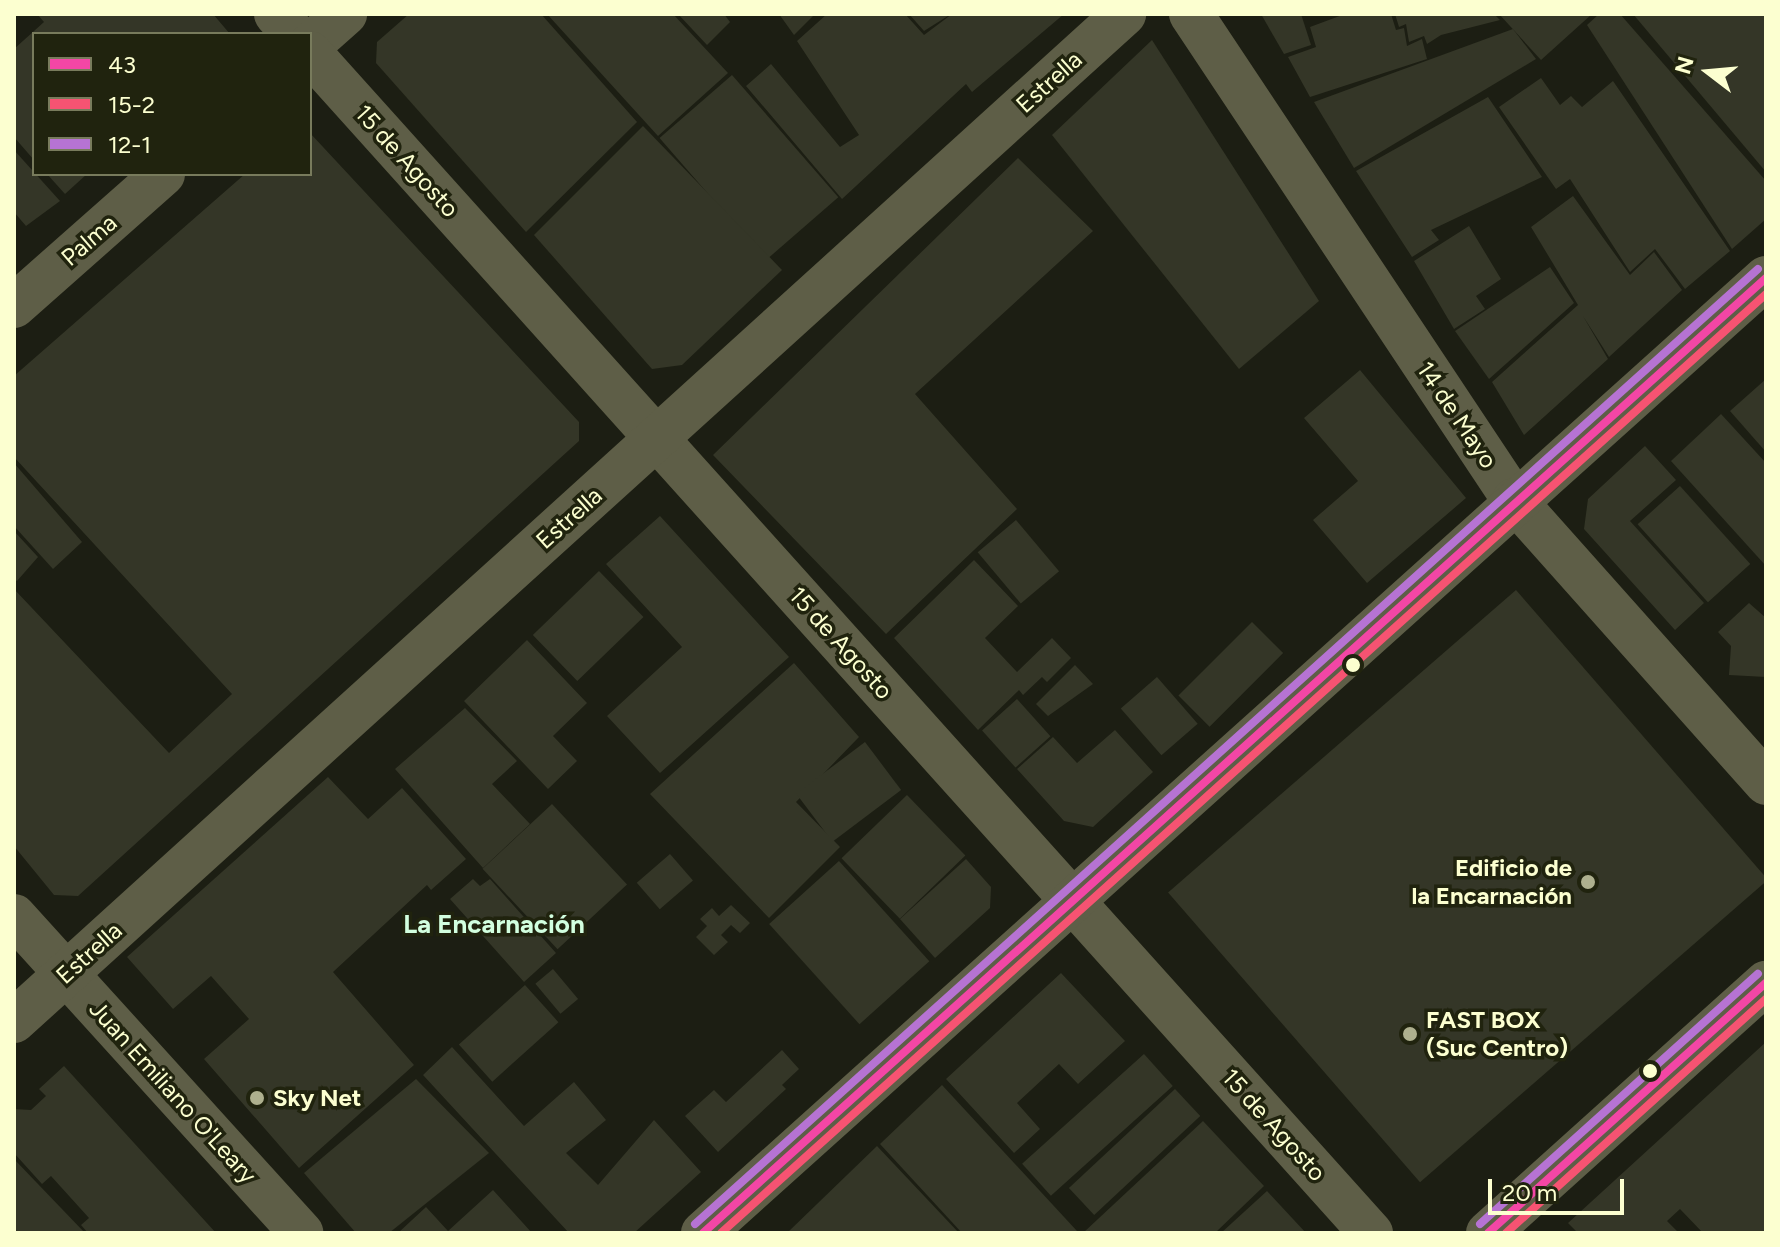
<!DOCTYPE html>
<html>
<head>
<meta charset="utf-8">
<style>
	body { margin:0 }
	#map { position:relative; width:1780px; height:1247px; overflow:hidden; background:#1c1e13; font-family:Figtree,sans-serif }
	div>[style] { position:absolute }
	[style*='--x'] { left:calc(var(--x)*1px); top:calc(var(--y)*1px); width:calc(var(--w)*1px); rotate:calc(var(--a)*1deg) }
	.building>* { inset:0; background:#343627; transform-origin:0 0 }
	.minor>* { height:44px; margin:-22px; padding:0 22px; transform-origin:22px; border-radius:22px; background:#5e5e47 }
	.tertiary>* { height:44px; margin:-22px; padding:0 22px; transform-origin:22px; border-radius:22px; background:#5e5e47 }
	.bus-1>* { height:8px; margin:-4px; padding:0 4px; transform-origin:4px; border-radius:4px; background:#f346a5 }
	.bus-2>* { height:8px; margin:-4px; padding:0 4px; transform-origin:4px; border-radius:4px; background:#f65372 }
	.bus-3>* { height:8px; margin:-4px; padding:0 4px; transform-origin:4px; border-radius:4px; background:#b673d3 }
	.dots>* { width:22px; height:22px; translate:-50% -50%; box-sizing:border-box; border:4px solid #20230e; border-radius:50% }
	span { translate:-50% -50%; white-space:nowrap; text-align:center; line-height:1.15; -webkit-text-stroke:7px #20230e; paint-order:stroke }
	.street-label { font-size:24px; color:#fcffd0 }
	.poi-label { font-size:24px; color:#fcffd0; font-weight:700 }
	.right { translate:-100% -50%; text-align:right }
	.left { translate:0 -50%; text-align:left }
	.neighbourhood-label { font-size:26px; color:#d2ffe0; font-weight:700 }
	.frame { position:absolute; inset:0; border:16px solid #fcffd0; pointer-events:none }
	.legend { position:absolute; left:32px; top:32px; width:280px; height:144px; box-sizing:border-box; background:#20230e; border:2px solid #787b5c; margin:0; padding:10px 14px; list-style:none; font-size:24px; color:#fcffd0 }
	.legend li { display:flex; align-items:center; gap:16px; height:40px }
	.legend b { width:40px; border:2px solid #787b5c }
	.north { position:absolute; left:1668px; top:32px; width:80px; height:80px; -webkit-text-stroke:6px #20230e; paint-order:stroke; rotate:286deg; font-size:22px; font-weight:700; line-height:32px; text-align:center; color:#fcffd0 }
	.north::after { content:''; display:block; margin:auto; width:28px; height:36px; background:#fcffd0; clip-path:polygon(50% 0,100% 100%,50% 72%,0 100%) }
	.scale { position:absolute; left:1488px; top:1179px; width:136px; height:36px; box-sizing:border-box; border:4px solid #fcffd0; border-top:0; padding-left:10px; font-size:24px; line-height:28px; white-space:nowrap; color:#fcffd0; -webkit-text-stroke:6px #20230e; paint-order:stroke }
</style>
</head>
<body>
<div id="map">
	<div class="building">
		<i style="clip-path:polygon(37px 14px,213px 14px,230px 34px,34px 34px,34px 160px,14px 137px,14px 49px,44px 22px)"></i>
		<i style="clip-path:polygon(409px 14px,541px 14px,637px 122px,526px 232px,376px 63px,377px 42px)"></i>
		<i style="clip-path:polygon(547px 14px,673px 14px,728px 73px,658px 136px)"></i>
		<i style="clip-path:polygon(678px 14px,724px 14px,730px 22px,707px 45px)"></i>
		<i style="clip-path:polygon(779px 14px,815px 14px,794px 35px)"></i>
		<i style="clip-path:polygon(827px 14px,905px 14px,924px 35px,952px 14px,1064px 14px,972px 92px,966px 84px,842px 199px,746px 86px,771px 64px,840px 147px,859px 135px,797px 41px)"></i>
		<i style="clip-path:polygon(909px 14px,951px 14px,924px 31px)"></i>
		<i style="clip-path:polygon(1261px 14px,1301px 14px,1311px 45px,1284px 54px)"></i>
		<i style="clip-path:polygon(1345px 14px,1391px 14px,1396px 30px,1404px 28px,1407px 46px,1422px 39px,1427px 59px,1310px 97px,1288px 57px,1316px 47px,1310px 27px)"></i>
		<i style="clip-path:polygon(1395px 14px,1494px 14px,1500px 20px,1441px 35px,1427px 44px,1424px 36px,1409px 42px,1406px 24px,1399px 27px)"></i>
		<i style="clip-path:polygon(1499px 14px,1592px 14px,1541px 60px)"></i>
		<i style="clip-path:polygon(1599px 14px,1620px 14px,1766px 181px,1766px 219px,1732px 249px,1587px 25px)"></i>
		<i style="clip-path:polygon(1633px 14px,1766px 14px,1766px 172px)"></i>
		<i style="clip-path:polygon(1513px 29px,1536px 59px,1354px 168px,1314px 102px)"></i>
		<i style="clip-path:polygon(1152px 40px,1319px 301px,1239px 369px,1052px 135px)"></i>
		<i style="left:732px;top:75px;width:162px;height:96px;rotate:49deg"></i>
		<i style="clip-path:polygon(1541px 78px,1560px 105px,1571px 96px,1582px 107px,1613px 81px,1730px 251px,1685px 289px,1655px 249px,1630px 272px,1570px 179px,1556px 189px,1499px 107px)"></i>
		<i style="clip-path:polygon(1488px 97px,1542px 177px,1431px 230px,1439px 240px,1412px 257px,1356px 171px)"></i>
		<i style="clip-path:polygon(643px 126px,782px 270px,682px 365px,652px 369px,534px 235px)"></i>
		<i style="clip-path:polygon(310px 133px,579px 422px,579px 441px,78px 896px,54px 895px,14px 846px,14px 589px,169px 753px,232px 694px,14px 457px,14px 376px,245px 174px,310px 174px)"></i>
		<i style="clip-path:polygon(14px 150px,60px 201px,26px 226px,14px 212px)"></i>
		<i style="clip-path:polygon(1018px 158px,1093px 231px,915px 394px,1017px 509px,886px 634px,713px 455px)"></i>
		<i style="clip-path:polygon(47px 174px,87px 174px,65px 194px)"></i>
		<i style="clip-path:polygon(1573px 196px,1630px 275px,1654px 252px,1682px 290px,1609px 357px,1583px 316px,1608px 359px,1524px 435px,1492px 382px,1578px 305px,1531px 227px)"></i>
		<i style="clip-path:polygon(1469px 226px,1501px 279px,1476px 296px,1485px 309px,1454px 329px,1414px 261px)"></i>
		<i style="clip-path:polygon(1550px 267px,1574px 303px,1489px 379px,1455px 331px)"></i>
		<i style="clip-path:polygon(1360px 370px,1466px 498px,1367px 583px,1313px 520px,1358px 481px,1304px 418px)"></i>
		<i style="clip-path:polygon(1766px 379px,1766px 452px,1730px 411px)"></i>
		<i style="clip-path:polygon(1721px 414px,1766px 463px,1766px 566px,1671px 461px)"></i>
		<i style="clip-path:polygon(1645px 446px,1676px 480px,1630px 521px,1704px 603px,1675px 630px,1584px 529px,1588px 499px)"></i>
		<i style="clip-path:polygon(14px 463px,82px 542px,53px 569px,14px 526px)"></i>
		<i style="left:1680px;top:486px;width:105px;height:57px;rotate:48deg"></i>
		<i style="clip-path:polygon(660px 516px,789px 657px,660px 773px,607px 716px,682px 647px,606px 564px)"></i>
		<i style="left:1016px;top:520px;width:67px;height:50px;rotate:50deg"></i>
		<i style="clip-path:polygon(14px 531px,38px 557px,17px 581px,14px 579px)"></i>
		<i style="clip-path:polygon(974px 560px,1018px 606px,985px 638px,1017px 672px,1052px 638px,1071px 658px,1047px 682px,1042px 677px,1023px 695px,1019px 690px,978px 730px,894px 638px)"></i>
		<i style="left:599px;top:571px;width:64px;height:92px;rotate:46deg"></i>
		<i style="left:1516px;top:590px;width:384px;height:461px;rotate:49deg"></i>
		<i style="clip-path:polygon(1749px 603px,1766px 618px,1766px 677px,1729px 675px,1731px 646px,1718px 632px)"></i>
		<i style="left:1252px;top:622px;width:44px;height:104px;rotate:45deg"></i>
		<i style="clip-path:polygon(527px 640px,587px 703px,553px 736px,577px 761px,548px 789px,464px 701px)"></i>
		<i style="clip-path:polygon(794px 663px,859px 737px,796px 802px,840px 847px,769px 918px,650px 794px)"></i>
		<i style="clip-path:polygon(1075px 665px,1093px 684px,1048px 716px,1036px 704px)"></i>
		<i style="left:1157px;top:677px;width:62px;height:48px;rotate:49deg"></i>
		<i style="left:1017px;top:699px;width:50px;height:47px;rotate:48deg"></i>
		<i style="clip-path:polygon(465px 708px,517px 761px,492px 784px,530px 824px,483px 868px,395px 769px)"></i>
		<i style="clip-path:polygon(1115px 730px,1153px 772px,1093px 827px,1064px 821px,1017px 769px,1053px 737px,1077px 763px)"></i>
		<i style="left:865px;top:742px;width:60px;height:86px;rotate:53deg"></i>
		<i style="clip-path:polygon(328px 777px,368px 819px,402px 788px,466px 859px,431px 890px,427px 885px,333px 972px,414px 1065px,299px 1168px,204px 1059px,249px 1019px,211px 976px,173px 1009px,127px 957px)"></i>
		<i style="left:907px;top:795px;width:84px;height:91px;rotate:46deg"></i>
		<i style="left:552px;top:804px;width:110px;height:95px;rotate:47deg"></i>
		<i style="left:670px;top:854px;width:35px;height:44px;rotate:49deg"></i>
		<i style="clip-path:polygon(966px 859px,991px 887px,990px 908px,935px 958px,900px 919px)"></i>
		<i style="left:839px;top:861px;width:135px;height:94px;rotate:48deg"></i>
		<i style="clip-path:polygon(473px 879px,480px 886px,490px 879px,556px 953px,524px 982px,450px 899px)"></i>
		<i style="clip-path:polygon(731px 905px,750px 923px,740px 933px,731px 925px,721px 935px,728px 942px,714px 955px,696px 937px,707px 926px,700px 919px,712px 908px,719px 916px)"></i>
		<i style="left:553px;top:969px;width:39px;height:23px;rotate:50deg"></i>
		<i style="clip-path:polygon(1061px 973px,1125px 1041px,1078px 1084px,1059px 1064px,1017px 1103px,1040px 1129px,1014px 1153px,946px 1079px)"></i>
		<i style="left:525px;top:985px;width:50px;height:89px;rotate:48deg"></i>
		<i style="clip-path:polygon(1766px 1042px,1766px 1233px,1703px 1233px,1680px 1209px,1667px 1221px,1679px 1233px,1578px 1233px,1568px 1223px)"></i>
		<i style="clip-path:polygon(452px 1047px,524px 1126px,574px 1082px,606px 1120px,566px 1153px,598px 1185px,654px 1120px,701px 1172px,634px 1233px,569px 1233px,423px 1075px)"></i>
		<i style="clip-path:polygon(782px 1050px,799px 1069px,782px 1085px,786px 1089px,718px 1152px,685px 1116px,714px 1090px,726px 1102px)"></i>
		<i style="left:1144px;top:1054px;width:43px;height:164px;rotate:48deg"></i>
		<i style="clip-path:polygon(64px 1066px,216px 1233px,88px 1233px,81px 1225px,89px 1218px,51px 1176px,42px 1184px,14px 1153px,14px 1109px,31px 1110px,46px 1096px,39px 1089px)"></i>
		<i style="clip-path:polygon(416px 1079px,489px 1153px,389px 1233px,356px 1233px,304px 1173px)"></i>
		<i style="clip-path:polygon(942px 1085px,1077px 1231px,1075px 1233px,962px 1233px,880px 1144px)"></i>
		<i style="left:1175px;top:1089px;width:37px;height:145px;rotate:47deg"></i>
		<i style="clip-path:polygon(1203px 1121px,1264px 1186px,1215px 1233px,1083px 1233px)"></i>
		<i style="clip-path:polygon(877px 1146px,959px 1233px,787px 1233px)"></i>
		<i style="clip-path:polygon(14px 1159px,85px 1233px,14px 1233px)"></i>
		<i style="clip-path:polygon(493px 1190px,532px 1233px,398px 1233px,426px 1207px,448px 1231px)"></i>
		<i style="clip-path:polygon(1267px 1191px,1306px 1233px,1221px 1233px)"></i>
	</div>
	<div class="minor">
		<i style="--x:276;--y:14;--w:27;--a:48"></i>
		<i style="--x:1191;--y:14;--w:584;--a:56.39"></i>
		<i style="--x:1514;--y:500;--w:379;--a:48.3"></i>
		<i style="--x:310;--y:45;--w:47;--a:-41.5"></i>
		<i style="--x:310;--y:53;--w:1587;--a:48.04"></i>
		<i style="--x:14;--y:306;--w:199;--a:-41.5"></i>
		<i style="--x:14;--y:916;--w:428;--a:47.8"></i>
		<i style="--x:14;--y:1021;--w:1499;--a:-42.21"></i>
	</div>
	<div class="tertiary">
		<i style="--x:703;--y:1233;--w:1429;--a:-41.94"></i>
		<i style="--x:1488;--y:1233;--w:374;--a:-42"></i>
	</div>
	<div class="bus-1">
		<i style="--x:703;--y:1233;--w:1429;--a:-41.94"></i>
		<i style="--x:1488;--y:1233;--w:374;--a:-42"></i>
	</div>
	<div class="bus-2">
		<i style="--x:721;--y:1233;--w:1405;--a:-41.94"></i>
		<i style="--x:1506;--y:1233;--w:350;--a:-42"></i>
	</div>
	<div class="bus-3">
		<i style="--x:695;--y:1224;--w:1429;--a:-41.94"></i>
		<i style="--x:1480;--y:1224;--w:374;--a:-42"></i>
	</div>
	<div class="dots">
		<i style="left:1353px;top:665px;background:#fcffd0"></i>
		<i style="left:1588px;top:882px;background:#aeb08e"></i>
		<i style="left:1410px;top:1034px;background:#aeb08e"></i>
		<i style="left:1650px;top:1071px;background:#fcffd0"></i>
		<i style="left:257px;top:1098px;background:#aeb08e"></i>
	</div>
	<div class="street-label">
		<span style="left:1049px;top:82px;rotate:-42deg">Estrella</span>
		<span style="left:407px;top:161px;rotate:48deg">15 de Agosto</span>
		<span style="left:89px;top:240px;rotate:-41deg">Palma</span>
		<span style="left:1457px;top:415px;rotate:56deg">14 de Mayo</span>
		<span style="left:569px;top:518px;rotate:-42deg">Estrella</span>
		<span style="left:841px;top:643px;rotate:48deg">15 de Agosto</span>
		<span style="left:89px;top:953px;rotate:-42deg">Estrella</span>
		<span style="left:173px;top:1092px;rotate:48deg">Juan Emiliano O'Leary</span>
		<span style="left:1274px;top:1125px;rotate:48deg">15 de Agosto</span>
	</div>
	<div class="poi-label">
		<span class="right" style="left:1572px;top:882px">Edificio de<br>la Encarnación</span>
		<span class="left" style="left:1426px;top:1034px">FAST BOX<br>(Suc Centro)</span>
		<span class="left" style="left:273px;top:1098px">Sky Net</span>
	</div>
	<div class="neighbourhood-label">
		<span style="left:494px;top:925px">La Encarnación</span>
	</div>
	<div class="frame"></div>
	<ul class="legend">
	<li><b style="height:10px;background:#f346a5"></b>43</li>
	<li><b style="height:10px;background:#f65372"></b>15-2</li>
	<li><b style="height:10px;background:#b673d3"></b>12-1</li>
	</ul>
	<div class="north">N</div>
	<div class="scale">20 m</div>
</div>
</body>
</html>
